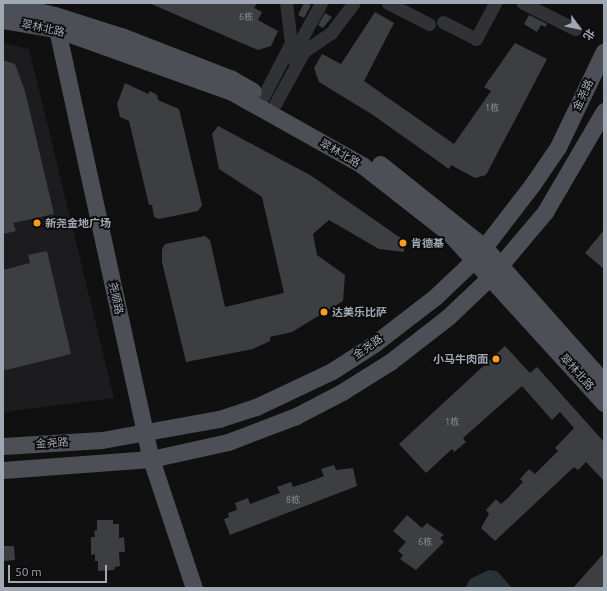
<!DOCTYPE html>
<html>
<head>
<meta charset="utf-8">
<style>
	body { margin:0 }
	#map { position:relative; width:607px; height:591px; overflow:hidden; background:#101011; font-family:Ubuntu,"Noto Sans SC",sans-serif }
	div>[style] { position:absolute }
	[style*='--x'] { left:calc(var(--x)*1px); top:calc(var(--y)*1px); width:calc(var(--w)*1px); rotate:calc(var(--a)*1deg) }
	.built>* { inset:0; background:#1c1c1e }
	.water>* { inset:0; background:#283237 }
	.building>* { inset:0; background:#3c3e41 }
	.minor>* { height:13px; margin:-6.5px; padding:0 6.5px; transform-origin:6.5px; border-radius:6.5px; background:#313236 }
	.major>* { height:17px; margin:-8.5px; padding:0 8.5px; transform-origin:8.5px; border-radius:8.5px; background:#4c4f56 }
	.dots>* { width:11px; height:11px; translate:-50% -50%; box-sizing:border-box; border:2px solid #0b0b0c; border-radius:50% }
	span { translate:-50% -50%; white-space:nowrap; text-align:center; line-height:1.15; -webkit-text-stroke:3.5px #0b0b0c; paint-order:stroke }
	.number-label { font-size:9px; color:#878e96 }
	.number-label span { -webkit-text-stroke-width:0 }
	.street-label { font-size:11px; color:#a0a8b3 }
	.poi-label { font-size:11px; color:#a0a8b3; font-weight:700 }
	.left { translate:0 -50%; text-align:left }
	.right { translate:-100% -50%; text-align:right }
	.frame { position:absolute; inset:0; border:4px solid #a0a8b3; pointer-events:none }
	.north { position:absolute; left:559px; top:8px; width:40px; height:40px; -webkit-text-stroke:3px #0b0b0c; paint-order:stroke; rotate:123deg; font-size:11px; font-weight:700; line-height:16px; text-align:center; color:#a0a8b3 }
	.north::after { content:''; display:block; margin:auto; width:14px; height:18px; background:#a0a8b3; clip-path:polygon(50% 0,100% 100%,50% 72%,0 100%) }
	.scale { position:absolute; left:8px; top:565px; width:99px; height:18px; box-sizing:border-box; border:2px solid #a0a8b3; border-top:0; padding-left:5px; font-size:12px; line-height:14px; white-space:nowrap; color:#a0a8b3; -webkit-text-stroke:3px #0b0b0c; paint-order:stroke }
</style>
</head>
<body>
<div id="map">
	<div class="built">
		<i style="clip-path:polygon(3px 43px,29px 49px,114px 398px,3px 412px)"></i>
	</div>
	<div class="water">
		<i style="clip-path:polygon(489px 570px,497px 571px,512px 588px,465px 588px,470px 579px)"></i>
	</div>
	<div class="building">
		<i style="clip-path:polygon(149px 3px,257px 3px,254px 8px,262px 12px,258px 20px,278px 31px,271px 46px,258px 50px)"></i>
		<i style="clip-path:polygon(304px 3px,311px 5px,304px 18px,298px 15px)"></i>
		<i style="clip-path:polygon(375px 12px,394px 23px,364px 81px,454px 144px,491px 91px,484px 87px,515px 43px,547px 59px,486px 175px,475px 178px,451px 165px,449px 169px,373px 115px,319px 82px,314px 68px,322px 54px,341px 64px)"></i>
		<i style="clip-path:polygon(325px 13px,332px 17px,323px 28px,318px 25px)"></i>
		<i style="clip-path:polygon(529px 15px,547px 24px,545px 27px,541px 25px,537px 32px,524px 24px)"></i>
		<i style="clip-path:polygon(3px 60px,15px 64px,25px 91px,54px 214px,13px 223px,16px 231px,3px 234px)"></i>
		<i style="clip-path:polygon(125px 83px,148px 94px,150px 91px,157px 95px,158px 100px,179px 109px,202px 205px,198px 211px,159px 219px,154px 217px,152px 205px,149px 205px,129px 121px,120px 117px,117px 104px)"></i>
		<i style="clip-path:polygon(218px 126px,310px 175px,405px 241px,404px 252px,379px 249px,329px 220px,313px 234px,317px 255px,345px 275px,343px 301px,292px 332px,270px 337px,270px 341px,253px 349px,186px 362px,162px 262px,162px 249px,165px 244px,205px 236px,210px 240px,225px 307px,284px 293px,262px 197px,219px 169px,212px 134px)"></i>
		<i style="clip-path:polygon(604px 230px,604px 269px,585px 253px)"></i>
		<i style="clip-path:polygon(47px 251px,71px 354px,6px 370px,3px 368px,3px 270px,30px 263px,28px 255px)"></i>
		<i style="clip-path:polygon(505px 346px,530px 373px,537px 367px,604px 442px,604px 481px,586px 462px,578px 470px,574px 467px,495px 541px,481px 528px,489px 514px,486px 510px,496px 499px,501px 504px,508px 498px,523px 482px,520px 479px,529px 469px,535px 474px,558px 451px,555px 448px,574px 428px,560px 412px,552px 420px,522px 386px,463px 438px,466px 442px,454px 452px,452px 449px,426px 473px,399px 444px)"></i>
		<i style="clip-path:polygon(334px 465px,336px 470px,353px 468px,357px 486px,230px 535px,224px 519px,229px 517px,228px 513px,237px 510px,235px 503px,248px 498px,250px 504px,271px 496px,280px 493px,277px 487px,291px 482px,293px 487px,314px 480px,324px 476px,321px 469px)"></i>
		<i style="clip-path:polygon(407px 515px,422px 528px,427px 523px,444px 535px,440px 538px,444px 542px,416px 570px,400px 559px,403px 555px,398px 551px,406px 542px,393px 531px)"></i>
		<i style="clip-path:polygon(97px 520px,113px 520px,113px 524px,119px 524px,119px 538px,124px 537px,125px 552px,119px 552px,120px 566px,115px 567px,114px 570px,98px 571px,98px 561px,95px 561px,95px 554px,91px 555px,91px 537px,95px 537px,94px 531px,97px 530px)"></i>
		<i style="clip-path:polygon(3px 546px,14px 546px,15px 560px,3px 561px)"></i>
		<i style="clip-path:polygon(604px 553px,604px 588px,573px 588px)"></i>
	</div>
	<div class="minor">
		<i style="--x:388;--y:3;--w:46;--a:27.1"></i>
		<i style="--x:523;--y:3;--w:58;--a:26.6"></i>
		<i style="--x:443;--y:22;--w:37;--a:27"></i>
		<i style="--x:476;--y:39;--w:41;--a:-62.2"></i>
		<i style="--x:291;--y:58;--w:63;--a:-61.4"></i>
		<i style="--x:263;--y:97;--w:61;--a:-62.6"></i>
		<i style="--x:291;--y:43;--w:40;--a:-97.1"></i>
		<i style="--x:275;--y:104;--w:60;--a:-61.3"></i>
		<i style="--x:304;--y:51;--w:32;--a:-34"></i>
		<i style="--x:331;--y:33;--w:38;--a:-53"></i>
	</div>
	<div class="major">
		<i style="--x:3;--y:3;--w:53;--a:13"></i>
		<i style="--x:55;--y:15;--w:69;--a:17.7"></i>
		<i style="--x:121;--y:36;--w:119;--a:21.2"></i>
		<i style="--x:232;--y:79;--w:24;--a:30"></i>
		<i style="--x:3;--y:20;--w:54;--a:9.6"></i>
		<i style="--x:56;--y:29;--w:187;--a:19.7"></i>
		<i style="--x:232;--y:92;--w:149;--a:29.3"></i>
		<i style="--x:362;--y:165;--w:112;--a:38.1"></i>
		<i style="--x:450;--y:234;--w:229;--a:47.7"></i>
		<i style="--x:55;--y:20;--w:449;--a:77.7"></i>
		<i style="--x:151;--y:459;--w:136;--a:71.6"></i>
		<i style="--x:380;--y:164;--w:133;--a:38.6"></i>
		<i style="--x:484;--y:247;--w:181;--a:48.4"></i>
		<i style="--x:3;--y:446;--w:99;--a:-3.5"></i>
		<i style="--x:102;--y:440;--w:119;--a:-10.2"></i>
		<i style="--x:219;--y:419;--w:39;--a:-18"></i>
		<i style="--x:256;--y:407;--w:84;--a:-25.3"></i>
		<i style="--x:332;--y:371;--w:50;--a:-32.7"></i>
		<i style="--x:374;--y:344;--w:77;--a:-37.6"></i>
		<i style="--x:435;--y:297;--w:55;--a:-43.5"></i>
		<i style="--x:475;--y:259;--w:93;--a:-52.4"></i>
		<i style="--x:532;--y:185;--w:46;--a:-55.6"></i>
		<i style="--x:558;--y:147;--w:106;--a:-64.4"></i>
		<i style="--x:3;--y:470;--w:148;--a:-4.3"></i>
		<i style="--x:151;--y:459;--w:79;--a:-12.4"></i>
		<i style="--x:228;--y:442;--w:73;--a:-20.9"></i>
		<i style="--x:296;--y:416;--w:52;--a:-27.6"></i>
		<i style="--x:342;--y:392;--w:57;--a:-32"></i>
		<i style="--x:390;--y:362;--w:73;--a:-37.8"></i>
		<i style="--x:448;--y:317;--w:59;--a:-43.6"></i>
		<i style="--x:491;--y:276;--w:84;--a:-49.8"></i>
		<i style="--x:545;--y:212;--w:117;--a:-59.7"></i>
	</div>
	<div class="dots">
		<i style="left:37px;top:223px;background:#fd9d1d"></i>
		<i style="left:403px;top:243px;background:#fd9d1d"></i>
		<i style="left:324px;top:312px;background:#fd9d1d"></i>
		<i style="left:496px;top:359px;background:#fd9d1d"></i>
	</div>
	<div class="number-label">
		<span style="left:246px;top:17px">6栋</span>
		<span style="left:492px;top:108px">1栋</span>
		<span style="left:452px;top:422px">1栋</span>
		<span style="left:293px;top:500px">8栋</span>
		<span style="left:425px;top:542px">6栋</span>
	</div>
	<div class="street-label">
		<span style="left:43px;top:28px;rotate:12deg">翠林北路</span>
		<span style="left:583px;top:95px;rotate:-65deg">金尧路</span>
		<span style="left:340px;top:153px;rotate:30deg">翠林北路</span>
		<span style="left:116px;top:298px;rotate:78deg">尧顺路</span>
		<span style="left:368px;top:347px;rotate:-35deg">金尧路</span>
		<span style="left:577px;top:372px;rotate:48deg">翠林北路</span>
		<span style="left:52px;top:443px;rotate:-4deg">金尧路</span>
	</div>
	<div class="poi-label">
		<span class="left" style="left:45px;top:223px">新尧金地广场</span>
		<span class="left" style="left:411px;top:243px">肯德基</span>
		<span class="left" style="left:332px;top:312px">达美乐比萨</span>
		<span class="right" style="left:488px;top:359px">小马牛肉面</span>
	</div>
	<div class="frame"></div>
	<div class="north">北</div>
	<div class="scale">50 m</div>
</div>
</body>
</html>
